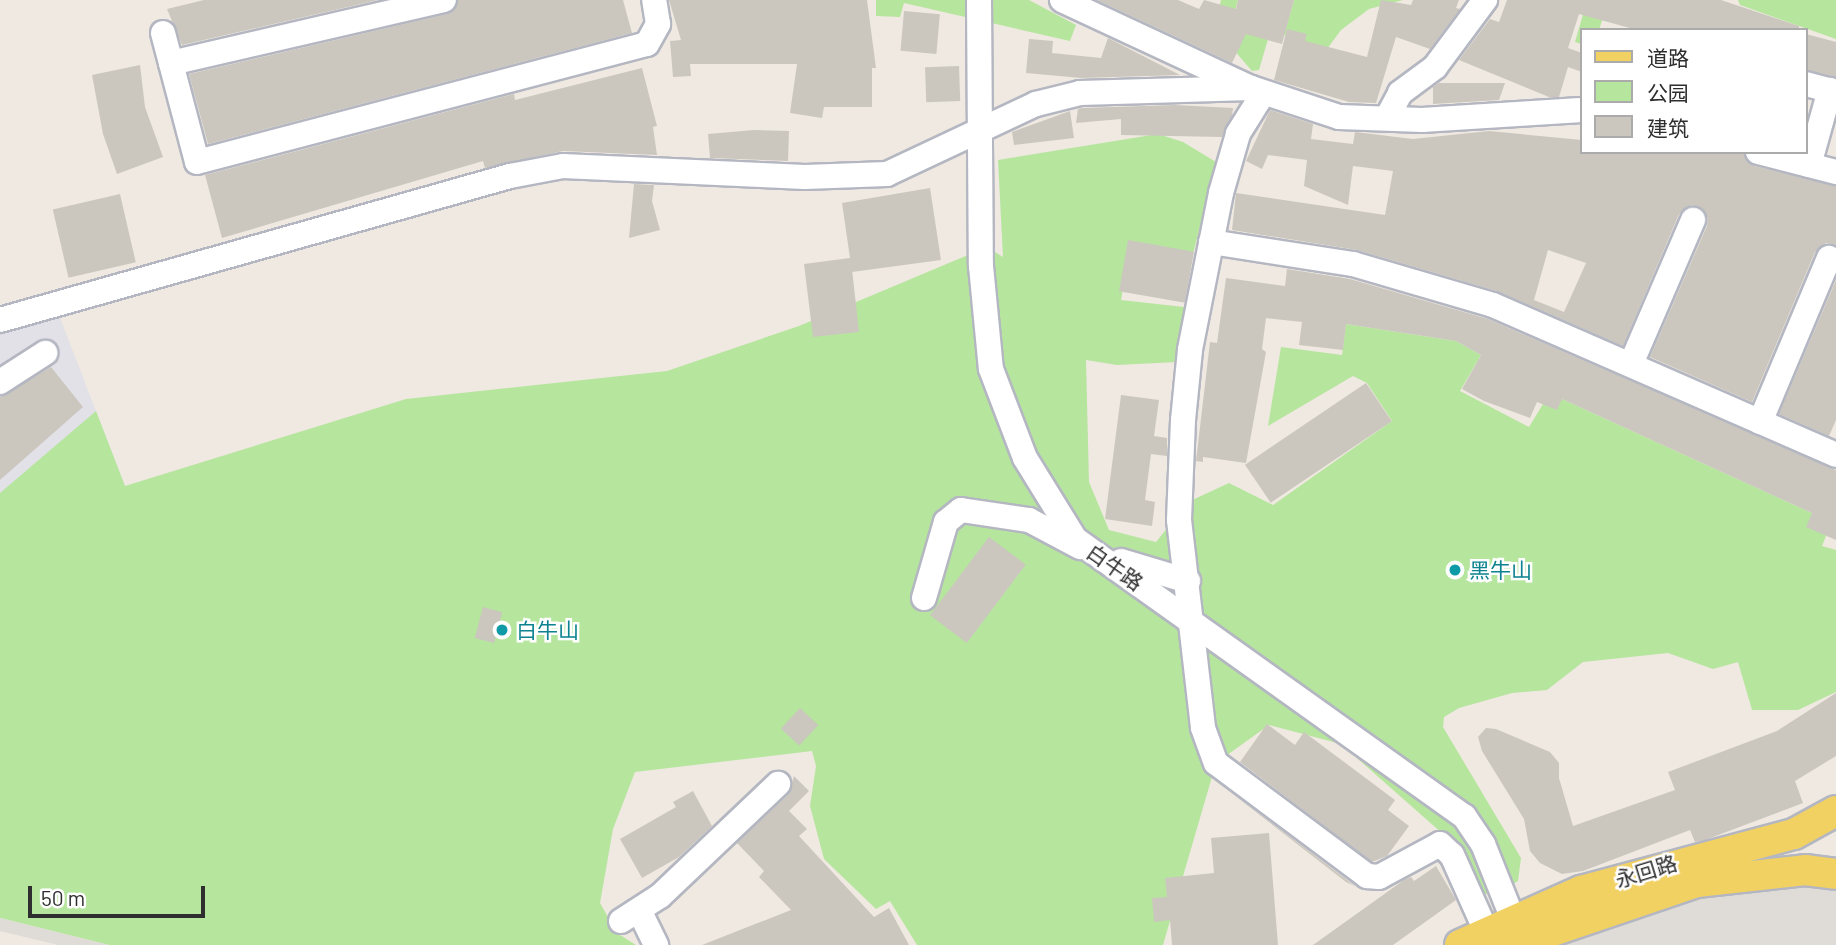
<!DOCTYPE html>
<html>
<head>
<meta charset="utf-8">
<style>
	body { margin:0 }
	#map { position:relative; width:1836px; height:945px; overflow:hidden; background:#efe9e1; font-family:Barlow,"Noto Sans SC",sans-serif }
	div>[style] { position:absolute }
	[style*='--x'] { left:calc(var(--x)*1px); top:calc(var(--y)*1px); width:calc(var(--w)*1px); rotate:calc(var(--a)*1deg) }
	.industrial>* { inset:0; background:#e3e1e8 }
	.green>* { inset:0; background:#b6e59e }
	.plaza>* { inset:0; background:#dfdcd8 }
	.building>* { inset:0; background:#cbc7bf; transform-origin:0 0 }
	.roads { filter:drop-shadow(2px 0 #b4b7c1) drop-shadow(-2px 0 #b4b7c1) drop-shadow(0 2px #b4b7c1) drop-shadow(0 -2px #b4b7c1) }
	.minor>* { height:24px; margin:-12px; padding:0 12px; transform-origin:12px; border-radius:12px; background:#fff }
	.major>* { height:30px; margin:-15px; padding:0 15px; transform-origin:15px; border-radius:15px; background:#f2d163 }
	.dots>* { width:19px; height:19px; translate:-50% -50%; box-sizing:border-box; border:4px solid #fff; border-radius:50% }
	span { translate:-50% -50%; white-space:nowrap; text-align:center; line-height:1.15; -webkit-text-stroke:5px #fff; paint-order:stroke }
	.street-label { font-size:21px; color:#2e2e2e }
	.culture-label { font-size:21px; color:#0d838f }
	.left { translate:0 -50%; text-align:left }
	.legend { position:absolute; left:1580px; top:28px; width:228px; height:126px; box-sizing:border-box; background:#fff; border:2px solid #ababab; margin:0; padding:9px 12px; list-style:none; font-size:21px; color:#2e2e2e }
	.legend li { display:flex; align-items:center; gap:14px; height:35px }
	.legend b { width:35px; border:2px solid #ababab }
	.scale { position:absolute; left:28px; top:886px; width:177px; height:32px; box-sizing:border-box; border:4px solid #2e2e2e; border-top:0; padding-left:9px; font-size:21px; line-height:24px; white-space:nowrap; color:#2e2e2e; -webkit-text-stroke:5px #fff; paint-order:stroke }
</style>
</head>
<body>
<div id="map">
	<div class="industrial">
		<i style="clip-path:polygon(57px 310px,125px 486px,0 639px,0 326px)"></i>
	</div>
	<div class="green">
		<i style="clip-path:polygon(876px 0,1029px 0,1076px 25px,1070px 41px,904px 3px,900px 17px,876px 16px)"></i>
		<i style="clip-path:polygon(1221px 0,1238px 0,1231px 26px,1268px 39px,1259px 70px,1252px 71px,1214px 27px)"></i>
		<i style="clip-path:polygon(1294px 0,1403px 0,1369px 9px,1341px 30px,1327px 49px,1284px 35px)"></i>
		<i style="clip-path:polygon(1738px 0,1836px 0,1836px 39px,1740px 5px)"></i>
		<i style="clip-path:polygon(1584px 11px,1603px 17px,1599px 30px,1582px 30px,1582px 44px,1575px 42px)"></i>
		<i style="clip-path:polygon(1158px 134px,1183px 142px,1216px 162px,1193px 254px,1131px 246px,1121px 300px,1184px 307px,1177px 362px,1117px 365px,1086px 360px,1089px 482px,1109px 530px,1156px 542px,1188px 502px,1229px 483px,1273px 505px,1392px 421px,1367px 383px,1353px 376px,1268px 426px,1281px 347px,1342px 355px,1346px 324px,1456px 341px,1481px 355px,1460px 391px,1529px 427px,1543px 404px,1562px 399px,1812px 513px,1826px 536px,1822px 546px,1836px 550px,1836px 692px,1798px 710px,1752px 710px,1738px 662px,1713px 669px,1668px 653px,1583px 662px,1547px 690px,1512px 693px,1459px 708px,1444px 717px,1443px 727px,1521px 858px,1518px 881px,1498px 893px,1485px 894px,1466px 874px,1443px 834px,1341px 744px,1269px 725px,1216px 763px,1163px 945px,917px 945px,890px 901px,876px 909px,824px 859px,810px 806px,816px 766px,812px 751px,635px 772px,613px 829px,600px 903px,617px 933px,636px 945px,109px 945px,0 918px,0 493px,96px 411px,125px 486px,406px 399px,667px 371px,799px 326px,987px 247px,1003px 257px,998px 160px)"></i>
	</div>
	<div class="plaza">
		<i style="clip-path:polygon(1767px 875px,1836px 886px,1836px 945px,1511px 945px)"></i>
		<i style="clip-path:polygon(0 918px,109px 945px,58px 945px,0 931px)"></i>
	</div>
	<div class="building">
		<i style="clip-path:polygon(204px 0,378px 0,182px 45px,167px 9px)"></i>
		<i style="clip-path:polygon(458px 0,623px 0,632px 33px,208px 144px,189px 74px,447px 14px)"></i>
		<i style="clip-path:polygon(669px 0,867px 0,876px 68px,872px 68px,872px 107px,824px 107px,822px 118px,790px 113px,797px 64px,690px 64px,691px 76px,673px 77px,670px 41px,681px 40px)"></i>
		<i style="clip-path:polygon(1097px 0,1178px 0,1199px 9px,1204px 0,1236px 9px,1238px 0,1294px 0,1282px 44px,1246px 34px,1232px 63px)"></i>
		<i style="clip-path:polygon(1381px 0,1411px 5px,1413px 0,1459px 0,1456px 8px,1460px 9px,1430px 49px,1396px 37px,1376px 103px,1349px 102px,1274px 80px,1287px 29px,1307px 34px,1305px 41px,1367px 57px)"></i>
		<i style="clip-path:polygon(1507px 0,1721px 0,1799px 26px,1799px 30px,1637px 30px,1579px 14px,1568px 48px,1582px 53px,1582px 72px,1568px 67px,1559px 97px,1549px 97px,1459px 60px,1490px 19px,1499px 22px)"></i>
		<i style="left:904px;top:11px;width:36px;height:40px;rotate:5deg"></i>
		<i style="clip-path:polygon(1806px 34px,1836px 42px,1836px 77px,1806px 70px)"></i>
		<i style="clip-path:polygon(1108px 38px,1180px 75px,1081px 78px,1026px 73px,1029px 39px,1053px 41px,1052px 53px,1101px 58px)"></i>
		<i style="clip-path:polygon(140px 65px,145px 107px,163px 157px,117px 174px,103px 134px,92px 75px)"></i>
		<i style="left:959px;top:66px;width:35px;height:34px;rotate:88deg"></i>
		<i style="clip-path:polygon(642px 68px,657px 126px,653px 127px,657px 155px,563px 151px,485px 168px,483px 161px,222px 238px,205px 175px,514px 94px,515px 100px)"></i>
		<i style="clip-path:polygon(1439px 83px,1505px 83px,1499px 100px,1433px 104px,1433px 87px)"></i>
		<i style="clip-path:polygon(1175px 105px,1233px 108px,1232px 116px,1222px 137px,1121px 135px,1121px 119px,1076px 123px,1078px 109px,1082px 108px)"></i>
		<i style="clip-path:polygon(evenodd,1270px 110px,1313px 124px,1311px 139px,1353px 144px,1355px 132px,1413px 139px,1489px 131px,1582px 140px,1582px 152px,1744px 152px,1754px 166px,1836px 186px,1836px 245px,1826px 243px,1815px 252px,1752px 402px,1650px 357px,1707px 226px,1708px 218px,1699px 207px,1691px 205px,1679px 214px,1623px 346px,1497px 291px,1357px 250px,1232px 230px,1236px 193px,1385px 215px,1393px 171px,1353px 166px,1348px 205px,1304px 186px,1307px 160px,1268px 155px,1262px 169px,1246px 161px,1270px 110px,1548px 250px,1586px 263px,1564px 312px,1534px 300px,1548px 250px)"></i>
		<i style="clip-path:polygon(1070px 111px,1074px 138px,1014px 145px,1012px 132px)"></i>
		<i style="clip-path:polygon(754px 130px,789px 131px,788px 161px,710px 158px,708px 134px)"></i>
		<i style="clip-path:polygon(634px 184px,654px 185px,652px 201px,660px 230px,629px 238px)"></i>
		<i style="clip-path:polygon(930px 188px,941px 260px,852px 272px,851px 260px,859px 332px,813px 337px,804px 264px,850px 258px,842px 203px)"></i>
		<i style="left:120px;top:194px;width:70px;height:69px;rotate:77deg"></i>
		<i style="left:1128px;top:240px;width:67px;height:52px;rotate:10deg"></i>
		<i style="clip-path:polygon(1287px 269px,1350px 279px,1488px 319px,1836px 470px,1836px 540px,1806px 527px,1812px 513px,1562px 399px,1557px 410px,1537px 402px,1530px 418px,1484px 401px,1462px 389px,1481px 355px,1456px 341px,1346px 324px,1343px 350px,1299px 345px,1302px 322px,1266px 318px,1262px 349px,1266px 352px,1246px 463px,1203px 457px,1203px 462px,1196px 461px,1210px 342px,1217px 343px,1226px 278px,1285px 286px)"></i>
		<i style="clip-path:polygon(1836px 280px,1836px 420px,1829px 436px,1779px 414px)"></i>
		<i style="clip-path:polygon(51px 367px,83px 407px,0 480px,0 397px)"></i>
		<i style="left:1366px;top:383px;width:46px;height:146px;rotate:56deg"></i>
		<i style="clip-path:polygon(1121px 395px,1159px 400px,1154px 436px,1167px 438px,1167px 456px,1151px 454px,1145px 500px,1155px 502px,1152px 526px,1105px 519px)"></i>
		<i style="left:989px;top:537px;width:46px;height:98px;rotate:37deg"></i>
		<i style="left:483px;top:607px;width:20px;height:32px;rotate:15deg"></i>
		<i style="clip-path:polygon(1836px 693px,1836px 756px,1795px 781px,1803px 803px,1705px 840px,1695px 842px,1690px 830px,1583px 871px,1562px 874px,1540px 863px,1530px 851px,1524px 819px,1482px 751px,1478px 737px,1486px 728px,1496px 729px,1550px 752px,1559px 763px,1559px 778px,1573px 826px,1675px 790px,1668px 772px,1777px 731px)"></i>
		<i style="left:800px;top:708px;width:25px;height:28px;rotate:43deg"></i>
		<i style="clip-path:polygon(1267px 724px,1295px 745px,1304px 732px,1395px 800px,1388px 810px,1409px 826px,1387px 856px,1372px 862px,1240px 762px)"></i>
		<i style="clip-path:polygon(794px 776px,809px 791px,789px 811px,807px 829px,799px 836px,874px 917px,889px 908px,909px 945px,702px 945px,791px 910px,759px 877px,764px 871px,737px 843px,788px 795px)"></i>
		<i style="clip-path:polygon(693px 791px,712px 826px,679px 857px,642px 878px,620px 839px,676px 807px,673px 802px)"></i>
		<i style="clip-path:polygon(1230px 792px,1355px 886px,1346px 882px)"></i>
		<i style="clip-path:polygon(1269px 833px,1278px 945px,1172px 945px,1170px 920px,1154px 922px,1152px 898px,1167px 897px,1165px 878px,1214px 873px,1211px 838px)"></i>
		<i style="clip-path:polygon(1436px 866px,1456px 900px,1393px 945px,1313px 945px,1404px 880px,1411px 877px,1414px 881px)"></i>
	</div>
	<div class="roads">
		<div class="minor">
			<i style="--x:979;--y:0;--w:266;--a:89.6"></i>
			<i style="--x:981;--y:266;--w:103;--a:84.5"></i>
			<i style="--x:991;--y:369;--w:95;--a:69.1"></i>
			<i style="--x:1025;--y:458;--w:95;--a:58.3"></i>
			<i style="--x:1075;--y:539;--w:478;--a:35.5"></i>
			<i style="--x:1464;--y:816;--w:34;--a:56"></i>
			<i style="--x:1483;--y:844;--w:100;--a:68.3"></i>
			<i style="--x:1062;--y:0;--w:208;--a:25"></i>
			<i style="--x:1251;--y:88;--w:14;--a:56"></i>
			<i style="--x:1259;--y:100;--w:40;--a:122"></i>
			<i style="--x:1238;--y:134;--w:61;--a:106.1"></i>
			<i style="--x:1221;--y:193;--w:160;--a:101.2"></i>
			<i style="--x:1190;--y:350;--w:70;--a:95.7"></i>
			<i style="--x:1183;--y:420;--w:100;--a:92.3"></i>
			<i style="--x:1179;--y:520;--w:209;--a:83.4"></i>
			<i style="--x:1203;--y:728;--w:37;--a:70"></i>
			<i style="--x:1216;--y:763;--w:189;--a:36.8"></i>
			<i style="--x:1367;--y:876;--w:12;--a:5"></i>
			<i style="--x:1379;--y:877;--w:69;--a:-28.4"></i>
			<i style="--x:1440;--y:844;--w:16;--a:43"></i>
			<i style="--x:1452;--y:855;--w:83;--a:65.9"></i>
			<i style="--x:163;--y:33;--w:133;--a:75.2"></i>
			<i style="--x:197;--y:162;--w:465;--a:-14.7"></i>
			<i style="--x:647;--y:44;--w:23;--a:-61"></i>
			<i style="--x:658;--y:24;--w:24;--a:-99"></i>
			<i style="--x:171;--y:63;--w:280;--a:-13"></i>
			<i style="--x:1806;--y:84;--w:31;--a:15"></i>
			<i style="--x:1388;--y:116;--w:26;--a:-62"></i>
			<i style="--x:1400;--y:93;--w:44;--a:-36.6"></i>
			<i style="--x:1435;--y:67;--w:84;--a:-53.3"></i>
			<i style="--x:1758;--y:152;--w:81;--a:14.4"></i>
			<i style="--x:1809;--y:165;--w:78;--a:-74.4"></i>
			<i style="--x:1211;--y:242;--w:144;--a:8.8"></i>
			<i style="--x:1353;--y:264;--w:146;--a:16.3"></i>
			<i style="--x:1493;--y:305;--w:374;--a:23.6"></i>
			<i style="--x:0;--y:320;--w:530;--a:-15.77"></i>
			<i style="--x:510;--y:176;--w:54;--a:-10.7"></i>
			<i style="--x:563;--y:166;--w:242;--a:2.6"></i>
			<i style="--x:805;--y:177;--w:82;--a:-2.1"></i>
			<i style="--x:887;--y:174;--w:165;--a:-25.2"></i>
			<i style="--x:1036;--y:104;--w:45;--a:-14"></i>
			<i style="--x:1080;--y:93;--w:171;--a:-1.7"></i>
			<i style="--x:1251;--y:88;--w:93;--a:18.2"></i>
			<i style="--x:1339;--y:117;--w:83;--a:2.1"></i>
			<i style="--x:1422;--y:120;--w:160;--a:-3.6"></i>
			<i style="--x:1631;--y:364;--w:157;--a:-66.7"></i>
			<i style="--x:0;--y:382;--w:54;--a:-32.8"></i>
			<i style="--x:1760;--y:422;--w:178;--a:-67.2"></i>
			<i style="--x:1121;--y:561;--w:70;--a:16.6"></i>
			<i style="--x:924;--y:598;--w:79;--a:-73.9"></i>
			<i style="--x:946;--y:522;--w:19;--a:-39"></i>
			<i style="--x:961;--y:510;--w:69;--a:8.4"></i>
			<i style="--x:1029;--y:520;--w:58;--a:27.9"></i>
			<i style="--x:640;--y:912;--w:37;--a:64"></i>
			<i style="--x:621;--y:921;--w:46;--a:-32.7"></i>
			<i style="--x:660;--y:896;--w:163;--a:-43.5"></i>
		</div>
		<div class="major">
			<i style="--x:1460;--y:945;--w:133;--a:-24.1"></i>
			<i style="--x:1581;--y:891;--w:220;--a:-15"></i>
			<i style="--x:1794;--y:834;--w:48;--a:-28.7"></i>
			<i style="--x:1511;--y:945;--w:196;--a:-18.7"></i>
			<i style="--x:1697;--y:882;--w:109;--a:-6.3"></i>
			<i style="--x:1805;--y:870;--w:31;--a:7"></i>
		</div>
	</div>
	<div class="dots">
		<i style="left:1455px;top:570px;background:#0f9aa8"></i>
		<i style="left:502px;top:630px;background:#0f9aa8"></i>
	</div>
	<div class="street-label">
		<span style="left:1115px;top:567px;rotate:35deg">白牛路</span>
		<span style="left:1646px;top:871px;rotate:-17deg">永回路</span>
	</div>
	<div class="culture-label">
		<span class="left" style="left:1469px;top:570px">黑牛山</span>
		<span class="left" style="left:516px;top:630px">白牛山</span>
	</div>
	<ul class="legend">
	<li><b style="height:9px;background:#f2d163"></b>道路</li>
	<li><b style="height:19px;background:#b6e59e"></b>公园</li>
	<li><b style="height:19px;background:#cbc7bf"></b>建筑</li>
	</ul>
	<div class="scale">50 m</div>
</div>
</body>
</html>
